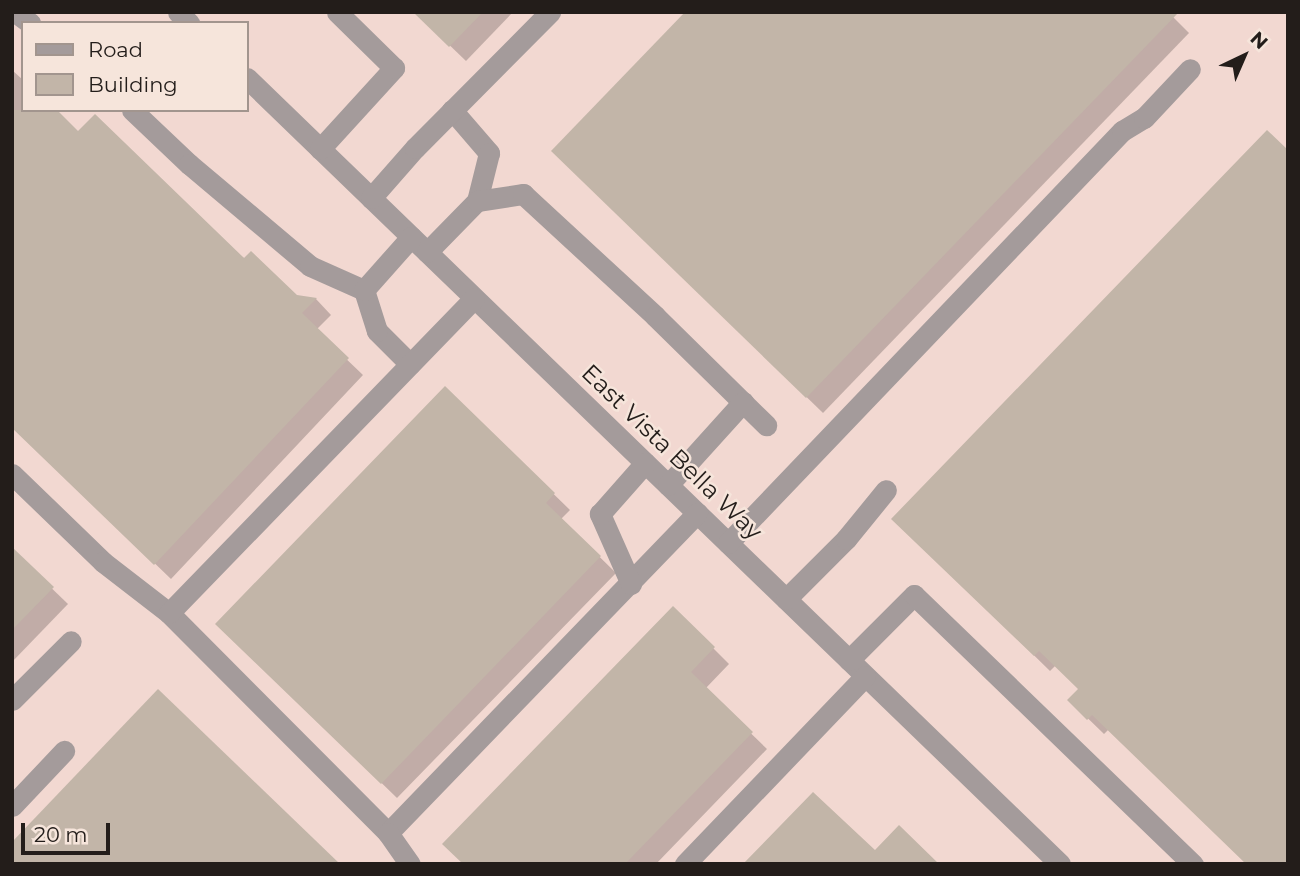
<!DOCTYPE html>
<html>
<head>
<meta charset="utf-8">
<style>
	body { margin:0 }
	#map { position:relative; width:1300px; height:876px; overflow:hidden; background:#f6e5db; font-family:Montserrat,sans-serif }
	div>[style] { position:absolute }
	[style*='--x'] { left:calc(var(--x)*1px); top:calc(var(--y)*1px); width:calc(var(--w)*1px); rotate:calc(var(--a)*1deg) }
	.industrial>* { inset:0; background:#f2d8d1 }
	.shadow>* { inset:0; background:#0003 }
	.building>* { inset:0; background:#c2b5a8 }
	.minor>* { height:21px; margin:-10.5px; padding:0 10.5px; transform-origin:10.5px; border-radius:10.5px; background:#a49b9b }
	span { translate:-50% -50%; white-space:nowrap; text-align:center; line-height:1.15; -webkit-text-stroke:5px #f6e5db; paint-order:stroke }
	.street-label { font-size:24px; color:#231d1a }
	.frame { position:absolute; inset:0; border:14px solid #231d1a; pointer-events:none }
	.legend { position:absolute; left:21px; top:21px; width:228px; height:91px; box-sizing:border-box; background:#f6e5db; border:2px solid #a2958e; margin:0; padding:9px 12px; list-style:none; font-size:21px; color:#231d1a }
	.legend li { display:flex; align-items:center; gap:14px; height:35px }
	.legend b { width:35px; border:2px solid #a2958e }
	.north { position:absolute; left:1209px; top:21px; width:70px; height:70px; -webkit-text-stroke:5px #f6e5db; paint-order:stroke; rotate:44deg; font-size:19px; font-weight:700; line-height:28px; text-align:center; color:#231d1a }
	.north::after { content:''; display:block; margin:auto; width:24px; height:32px; background:#231d1a; clip-path:polygon(50% 0,100% 100%,50% 72%,0 100%) }
	.scale { position:absolute; left:21px; top:823px; width:89px; height:32px; box-sizing:border-box; border:4px solid #231d1a; border-top:0; padding-left:9px; font-size:21px; line-height:24px; white-space:nowrap; color:#231d1a; -webkit-text-stroke:5px #f6e5db; paint-order:stroke }
</style>
</head>
<body>
<div id="map">
	<div class="industrial">
		<i style="clip-path:polygon(evenodd,12px 12px,1288px 12px,1288px 864px,12px 864px,12px 12px,23px 23px,247px 23px,247px 110px,23px 110px,23px 23px)"></i>
	</div>
	<div class="shadow">
		<i style="clip-path:polygon(415px 12px,513px 12px,466px 61px)"></i>
		<i style="clip-path:polygon(1168px 12px,1189px 33px,823px 413px,553px 151px)"></i>
		<i style="clip-path:polygon(12px 70px,23px 80px,23px 110px,78px 134px,296px 297px,316px 299px,331px 315px,316px 330px,363px 375px,171px 579px,12px 426px)"></i>
		<i style="clip-path:polygon(1267px 133px,1109px 729px,1104px 734px,1069px 700px,1080px 689px,1056px 665px,1050px 671px,894px 519px)"></i>
		<i style="clip-path:polygon(445px 388px,570px 510px,561px 519px,616px 573px,397px 798px,218px 624px)"></i>
		<i style="clip-path:polygon(12px 550px,68px 604px,12px 662px)"></i>
		<i style="clip-path:polygon(673px 608px,729px 664px,705px 689px,767px 749px,656px 864px,465px 864px)"></i>
	</div>
	<div class="building">
		<i style="clip-path:polygon(413px 12px,483px 12px,449px 47px)"></i>
		<i style="clip-path:polygon(685px 12px,1179px 12px,806px 398px,551px 151px)"></i>
		<i style="clip-path:polygon(12px 110px,57px 110px,78px 131px,95px 114px,244px 258px,251px 251px,297px 295px,317px 298px,302px 313px,349px 358px,154px 565px,12px 428px)"></i>
		<i style="clip-path:polygon(1267px 130px,1288px 150px,1288px 864px,1246px 864px,1092px 715px,1087px 720px,1067px 700px,1078px 689px,1039px 651px,1034px 656px,891px 519px)"></i>
		<i style="clip-path:polygon(445px 386px,555px 493px,546px 503px,601px 556px,381px 784px,215px 624px)"></i>
		<i style="clip-path:polygon(12px 547px,54px 587px,12px 630px)"></i>
		<i style="clip-path:polygon(673px 606px,715px 647px,691px 672px,753px 732px,625px 864px,463px 864px,442px 844px)"></i>
		<i style="clip-path:polygon(158px 689px,340px 864px,12px 864px,12px 842px)"></i>
		<i style="clip-path:polygon(813px 792px,875px 850px,899px 825px,939px 864px,743px 864px)"></i>
	</div>
	<div class="minor">
		<i style="--x:15;--y:12;--w:19;--a:36"></i>
		<i style="--x:178;--y:12;--w:16;--a:45"></i>
		<i style="--x:247;--y:78;--w:1131;--a:44.03"></i>
		<i style="--x:132;--y:110;--w:79;--a:43.5"></i>
		<i style="--x:189;--y:164;--w:158;--a:40.1"></i>
		<i style="--x:310;--y:266;--w:59;--a:24"></i>
		<i style="--x:452;--y:110;--w:57;--a:49.3"></i>
		<i style="--x:489;--y:153;--w:49;--a:104"></i>
		<i style="--x:320;--y:149;--w:110;--a:-47.6"></i>
		<i style="--x:394;--y:68;--w:80;--a:-135.5"></i>
		<i style="--x:371;--y:198;--w:67;--a:-48.7"></i>
		<i style="--x:415;--y:148;--w:192;--a:-45.2"></i>
		<i style="--x:427;--y:252;--w:71;--a:-45.6"></i>
		<i style="--x:477;--y:201;--w:47;--a:-8.7"></i>
		<i style="--x:523;--y:194;--w:180;--a:42.7"></i>
		<i style="--x:655;--y:316;--w:156;--a:44.5"></i>
		<i style="--x:410;--y:364;--w:47;--a:-135"></i>
		<i style="--x:377;--y:331;--w:43;--a:-107.6"></i>
		<i style="--x:364;--y:290;--w:71;--a:-48.4"></i>
		<i style="--x:12;--y:474;--w:127;--a:44"></i>
		<i style="--x:103;--y:562;--w:83;--a:37.7"></i>
		<i style="--x:169;--y:613;--w:310;--a:45.1"></i>
		<i style="--x:388;--y:833;--w:445;--a:-46"></i>
		<i style="--x:668;--y:485;--w:112;--a:-47.9"></i>
		<i style="--x:728;--y:543;--w:570;--a:-46.28"></i>
		<i style="--x:1122;--y:131;--w:26;--a:-31"></i>
		<i style="--x:1144;--y:118;--w:67;--a:-46.8"></i>
		<i style="--x:631;--y:584;--w:77;--a:-113.9"></i>
		<i style="--x:600;--y:514;--w:68;--a:-48.6"></i>
		<i style="--x:786;--y:599;--w:85;--a:-45"></i>
		<i style="--x:846;--y:539;--w:63;--a:-50.8"></i>
		<i style="--x:169;--y:613;--w:438;--a:-45.9"></i>
		<i style="--x:849;--y:660;--w:92;--a:-45"></i>
		<i style="--x:914;--y:595;--w:388;--a:44"></i>
		<i style="--x:12;--y:700;--w:83;--a:-45"></i>
		<i style="--x:12;--y:806;--w:76;--a:-46.6"></i>
		<i style="--x:388;--y:833;--w:38;--a:55"></i>
		<i style="--x:685;--y:864;--w:260;--a:-46.2"></i>
	</div>
	<div class="street-label">
		<span style="left:672px;top:452px;rotate:44deg">East Vista Bella Way</span>
	</div>
	<div class="frame"></div>
	<ul class="legend">
	<li><b style="height:9px;background:#a49b9b"></b>Road</li>
	<li><b style="height:19px;background:#c2b5a8"></b>Building</li>
	</ul>
	<div class="north">N</div>
	<div class="scale">20 m</div>
</div>
</body>
</html>
